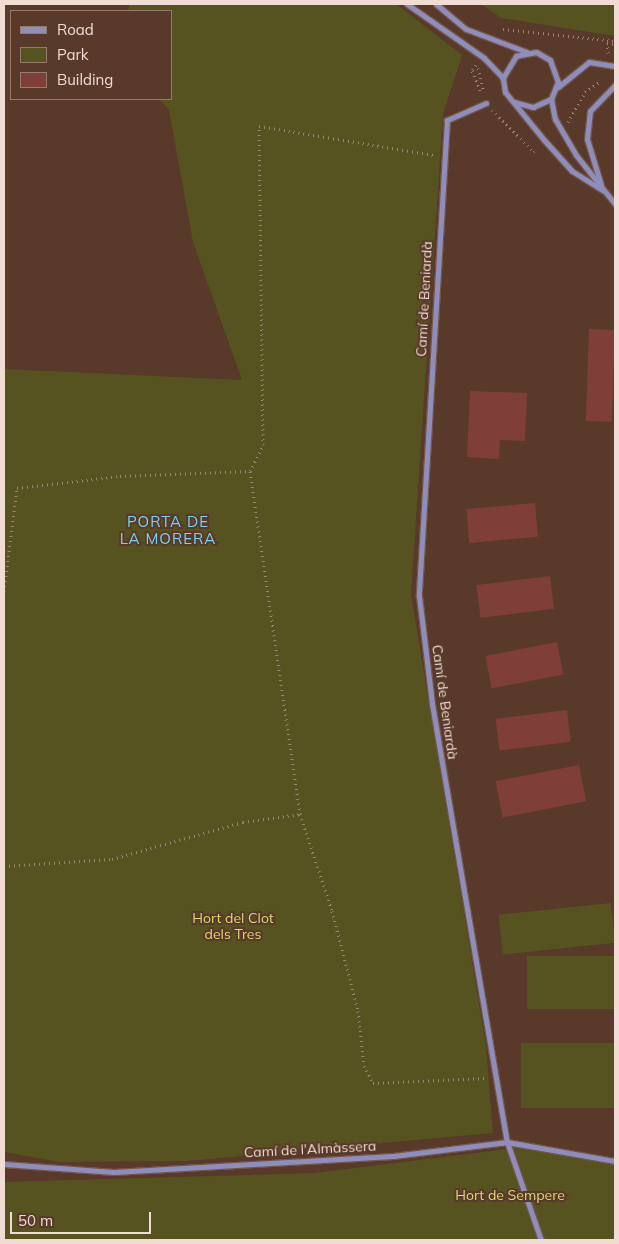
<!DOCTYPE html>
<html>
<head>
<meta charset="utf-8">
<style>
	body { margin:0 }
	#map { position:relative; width:619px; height:1244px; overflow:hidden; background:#58392a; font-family:Mulish,sans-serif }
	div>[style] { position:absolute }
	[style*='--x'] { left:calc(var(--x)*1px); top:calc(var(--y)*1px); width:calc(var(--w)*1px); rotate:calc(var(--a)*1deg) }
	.green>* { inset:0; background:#565321; transform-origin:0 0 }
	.building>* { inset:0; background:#803e39; transform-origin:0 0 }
	.path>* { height:3px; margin-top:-1.5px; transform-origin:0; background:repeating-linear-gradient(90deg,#9d8377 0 1px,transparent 0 5px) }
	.roads { filter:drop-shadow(1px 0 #735648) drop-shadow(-1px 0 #735648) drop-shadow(0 1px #735648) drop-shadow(0 -1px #735648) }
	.street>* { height:5px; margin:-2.5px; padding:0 2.5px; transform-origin:2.5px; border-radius:2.5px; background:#8f8dbc }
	span { translate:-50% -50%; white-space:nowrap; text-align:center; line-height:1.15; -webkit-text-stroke:4px #58392a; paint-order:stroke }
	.street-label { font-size:14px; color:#f0dcd3 }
	.park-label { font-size:14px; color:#ded875 }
	.neighbourhood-label { font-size:15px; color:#79d3f7; letter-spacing:1px }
	.frame { position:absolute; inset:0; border:5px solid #f0dcd3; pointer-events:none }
	.legend { position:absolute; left:10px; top:10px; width:162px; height:90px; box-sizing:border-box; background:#58392a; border:1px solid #957a6e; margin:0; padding:6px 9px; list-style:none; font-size:15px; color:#f0dcd3 }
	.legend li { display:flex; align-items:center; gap:10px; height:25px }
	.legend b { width:25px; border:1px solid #957a6e }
	.scale { position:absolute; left:10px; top:1212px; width:141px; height:22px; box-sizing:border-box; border:2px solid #f0dcd3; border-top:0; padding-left:6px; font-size:15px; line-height:18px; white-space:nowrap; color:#f0dcd3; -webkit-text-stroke:4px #58392a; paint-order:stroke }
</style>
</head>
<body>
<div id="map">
	<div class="green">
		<i style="clip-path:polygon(130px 4px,396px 4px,462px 55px,443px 114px,411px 595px,486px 1046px,493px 1133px,187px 1161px,59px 1162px,4px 1152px,4px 369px,242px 380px,193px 242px,169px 110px,159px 99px,171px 99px,171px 11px,128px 11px)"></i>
		<i style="clip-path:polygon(481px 4px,615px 4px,615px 36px,501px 18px)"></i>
		<i style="left:611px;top:903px;width:40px;height:113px;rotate:84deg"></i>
		<i style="left:615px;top:956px;width:53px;height:88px;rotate:90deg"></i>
		<i style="left:615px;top:1043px;width:65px;height:94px;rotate:90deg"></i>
		<i style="clip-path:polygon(516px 1148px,615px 1164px,615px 1240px,4px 1240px,4px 1182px,314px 1173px)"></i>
	</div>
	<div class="building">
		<i style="left:589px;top:329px;width:26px;height:92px;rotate:2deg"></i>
		<i style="clip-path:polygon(470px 391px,527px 393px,525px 441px,500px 440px,499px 459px,467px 457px)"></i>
		<i style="left:535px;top:503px;width:34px;height:69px;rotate:85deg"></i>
		<i style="left:550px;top:576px;width:33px;height:74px;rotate:83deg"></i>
		<i style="left:557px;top:642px;width:33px;height:73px;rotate:79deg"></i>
		<i style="left:567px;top:710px;width:32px;height:72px;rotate:83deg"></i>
		<i style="left:579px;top:765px;width:37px;height:85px;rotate:79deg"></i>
	</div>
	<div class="path">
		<i style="--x:503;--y:29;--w:113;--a:6.1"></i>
		<i style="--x:608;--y:53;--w:10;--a:-96"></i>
		<i style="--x:607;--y:43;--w:8;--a:7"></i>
		<i style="--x:476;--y:65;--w:7;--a:124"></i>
		<i style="--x:472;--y:71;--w:23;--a:67"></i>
		<i style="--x:478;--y:68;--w:25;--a:76"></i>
		<i style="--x:492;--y:110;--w:59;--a:45"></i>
		<i style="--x:534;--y:152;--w:4;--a:-45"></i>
		<i style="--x:568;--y:122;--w:34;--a:-60"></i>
		<i style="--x:585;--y:92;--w:19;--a:-35"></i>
		<i style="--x:4;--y:591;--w:104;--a:-82.8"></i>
		<i style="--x:17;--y:488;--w:104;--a:-6.6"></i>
		<i style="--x:120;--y:476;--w:130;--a:-2.2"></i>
		<i style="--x:250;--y:471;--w:29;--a:-63"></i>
		<i style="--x:263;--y:445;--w:319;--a:-90.7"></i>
		<i style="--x:259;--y:126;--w:177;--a:9.4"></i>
		<i style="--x:300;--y:814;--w:102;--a:71.7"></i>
		<i style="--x:332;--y:911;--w:103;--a:75.4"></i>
		<i style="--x:358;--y:1011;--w:55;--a:83.8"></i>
		<i style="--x:364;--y:1066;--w:19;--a:62"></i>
		<i style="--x:373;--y:1083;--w:113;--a:-2.5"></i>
		<i style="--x:4;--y:866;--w:108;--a:-3.7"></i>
		<i style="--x:112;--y:859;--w:136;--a:-15.8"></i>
		<i style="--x:243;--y:822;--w:58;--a:-8"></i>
		<i style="--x:300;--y:814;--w:347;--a:-98.3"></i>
	</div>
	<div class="roads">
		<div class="street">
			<i style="--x:407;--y:4;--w:94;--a:35"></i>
			<i style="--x:484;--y:58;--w:28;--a:46"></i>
			<i style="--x:436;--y:4;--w:39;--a:40"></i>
			<i style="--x:466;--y:29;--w:65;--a:20.7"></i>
			<i style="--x:558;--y:87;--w:40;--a:-39"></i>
			<i style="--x:589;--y:62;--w:26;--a:9"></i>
			<i style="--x:551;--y:99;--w:20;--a:79"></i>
			<i style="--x:555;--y:119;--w:42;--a:59.7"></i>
			<i style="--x:576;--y:155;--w:63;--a:51.5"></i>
			<i style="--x:514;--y:102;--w:20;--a:15"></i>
			<i style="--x:533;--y:107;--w:20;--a:-24"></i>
			<i style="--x:551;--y:99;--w:18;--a:-68"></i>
			<i style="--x:558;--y:82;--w:23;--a:-110"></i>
			<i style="--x:550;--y:60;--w:16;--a:-150"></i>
			<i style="--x:536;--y:52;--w:20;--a:169"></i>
			<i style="--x:516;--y:56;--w:26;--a:121"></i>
			<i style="--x:503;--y:78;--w:14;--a:82"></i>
			<i style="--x:505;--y:92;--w:63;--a:50.8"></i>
			<i style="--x:545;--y:141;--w:40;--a:48"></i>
			<i style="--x:572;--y:171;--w:36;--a:32"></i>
			<i style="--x:486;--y:103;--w:43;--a:156.4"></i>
			<i style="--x:447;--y:120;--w:477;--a:93.4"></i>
			<i style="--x:419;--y:596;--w:109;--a:83.1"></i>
			<i style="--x:432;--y:704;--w:444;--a:80.3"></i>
			<i style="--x:507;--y:1142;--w:104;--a:70.9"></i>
			<i style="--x:601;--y:185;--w:48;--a:-106.9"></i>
			<i style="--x:587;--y:139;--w:28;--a:-84"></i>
			<i style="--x:590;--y:111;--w:36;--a:-46"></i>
			<i style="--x:4;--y:1164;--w:110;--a:4.2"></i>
			<i style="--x:114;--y:1172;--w:279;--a:-3.3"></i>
			<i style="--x:393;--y:1156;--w:115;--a:-7"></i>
			<i style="--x:507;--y:1142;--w:110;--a:10"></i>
		</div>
	</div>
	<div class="street-label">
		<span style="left:424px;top:299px;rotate:-87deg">Camí de Beniardà</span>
		<span style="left:445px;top:702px;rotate:82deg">Camí de Beniardà</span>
		<span style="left:310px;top:1149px;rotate:-3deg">Camí de l'Almàssera</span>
	</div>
	<div class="park-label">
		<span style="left:233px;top:926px">Hort del Clot<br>dels Tres</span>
		<span style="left:510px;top:1195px">Hort de Sempere</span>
	</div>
	<div class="neighbourhood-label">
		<span style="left:168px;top:530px">PORTA DE<br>LA MORERA</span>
	</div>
	<div class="frame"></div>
	<ul class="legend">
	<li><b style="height:6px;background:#8f8dbc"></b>Road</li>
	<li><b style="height:14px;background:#565321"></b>Park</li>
	<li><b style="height:14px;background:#803e39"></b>Building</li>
	</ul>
	<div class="scale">50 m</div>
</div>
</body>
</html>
